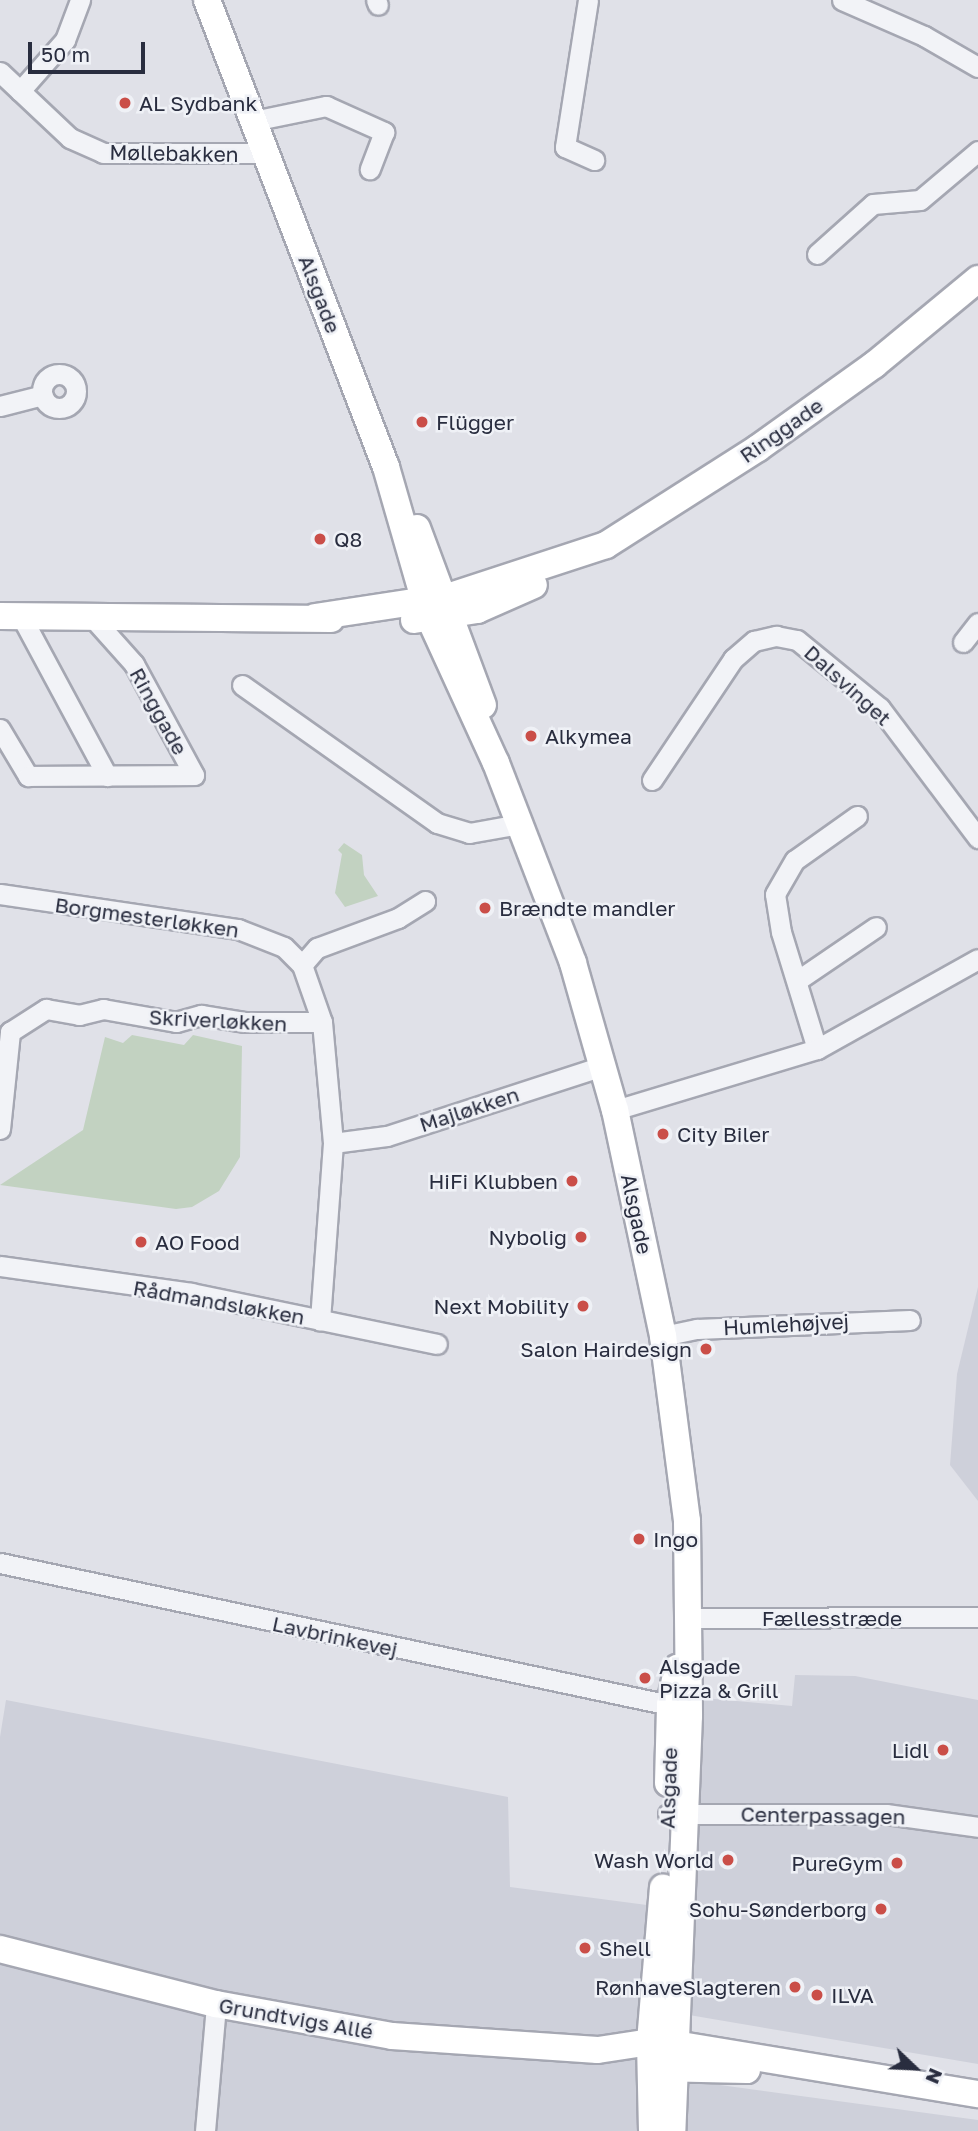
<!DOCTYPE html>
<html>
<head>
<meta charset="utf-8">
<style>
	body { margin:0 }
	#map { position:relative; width:978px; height:2131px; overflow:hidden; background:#e0e1e8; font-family:"Golos Text",sans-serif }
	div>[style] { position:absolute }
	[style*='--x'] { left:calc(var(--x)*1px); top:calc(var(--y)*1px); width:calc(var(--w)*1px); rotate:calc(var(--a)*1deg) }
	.built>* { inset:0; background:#ced0da }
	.green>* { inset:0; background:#c2d2c1 }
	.roads { filter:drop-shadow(2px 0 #a5a7b2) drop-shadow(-2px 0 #a5a7b2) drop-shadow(0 2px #a5a7b2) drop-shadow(0 -2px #a5a7b2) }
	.street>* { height:19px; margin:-9.5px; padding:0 9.5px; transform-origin:9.5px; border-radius:9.5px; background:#f2f3f7 }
	.street>.ring { margin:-9.5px; padding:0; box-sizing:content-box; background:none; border:19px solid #f2f3f7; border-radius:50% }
	.secondary>* { height:26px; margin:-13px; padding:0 13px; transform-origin:13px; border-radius:13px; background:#fff }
	.dots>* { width:19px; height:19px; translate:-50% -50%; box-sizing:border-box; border:4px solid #eff1f6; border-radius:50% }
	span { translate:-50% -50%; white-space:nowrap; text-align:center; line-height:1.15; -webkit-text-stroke:5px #eff1f6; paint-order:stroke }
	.poi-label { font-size:21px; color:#292d3f }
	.left { translate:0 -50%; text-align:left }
	.right { translate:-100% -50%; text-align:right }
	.street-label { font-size:21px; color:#292d3f }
	.north { position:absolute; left:880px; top:2033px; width:70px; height:70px; -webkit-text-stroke:5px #eff1f6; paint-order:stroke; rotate:113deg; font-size:19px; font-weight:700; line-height:28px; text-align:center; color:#292d3f }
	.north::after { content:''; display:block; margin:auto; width:24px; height:32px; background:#292d3f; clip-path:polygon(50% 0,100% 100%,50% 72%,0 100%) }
	.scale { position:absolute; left:28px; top:42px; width:117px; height:32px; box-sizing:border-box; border:4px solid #292d3f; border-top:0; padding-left:9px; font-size:21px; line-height:24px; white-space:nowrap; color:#292d3f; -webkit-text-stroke:5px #eff1f6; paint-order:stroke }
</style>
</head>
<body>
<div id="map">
	<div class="built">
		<i style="clip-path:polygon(978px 1287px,978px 1501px,950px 1465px,957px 1374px)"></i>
		<i style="clip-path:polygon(795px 1675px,855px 1676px,978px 1700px,978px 2064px,689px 2015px,704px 1698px,792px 1706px)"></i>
		<i style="clip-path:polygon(6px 1700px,508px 1797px,510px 1887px,662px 1907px,654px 2076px,978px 2120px,978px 2131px,0 2131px,0 1737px)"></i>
	</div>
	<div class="green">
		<i style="clip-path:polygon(344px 843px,362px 855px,364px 875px,378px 896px,345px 907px,335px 893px,342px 854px,338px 850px)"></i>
		<i style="clip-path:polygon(132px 1035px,184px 1045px,193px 1035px,242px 1046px,240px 1157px,219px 1191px,192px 1207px,176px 1209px,0 1185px,83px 1130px,105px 1037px,123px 1043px)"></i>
	</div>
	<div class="roads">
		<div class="street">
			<i style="--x:376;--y:0;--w:5;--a:68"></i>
			<i style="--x:588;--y:0;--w:149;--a:98.9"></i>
			<i style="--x:565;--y:147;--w:32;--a:24"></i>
			<i style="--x:842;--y:0;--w:90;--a:23.7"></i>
			<i style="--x:924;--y:36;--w:62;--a:29.9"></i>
			<i style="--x:0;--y:72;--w:96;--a:43.3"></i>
			<i style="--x:70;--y:138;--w:36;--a:24"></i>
			<i style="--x:103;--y:153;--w:163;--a:0"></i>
			<i style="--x:20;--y:91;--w:68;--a:-48.6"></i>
			<i style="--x:65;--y:40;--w:43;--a:-69.4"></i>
			<i style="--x:253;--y:121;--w:75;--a:-11.6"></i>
			<i style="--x:326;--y:106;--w:64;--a:24.1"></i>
			<i style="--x:384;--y:132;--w:40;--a:111"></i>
			<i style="--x:817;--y:254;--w:75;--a:-41.8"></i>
			<i style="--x:873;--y:204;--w:47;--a:-4.9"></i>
			<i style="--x:920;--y:200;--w:76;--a:-40.2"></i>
			<i class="ring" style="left:42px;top:374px;width:15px;height:15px"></i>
			<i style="--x:0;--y:406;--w:44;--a:-14.3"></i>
			<i style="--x:21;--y:616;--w:182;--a:61.7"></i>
			<i style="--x:963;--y:642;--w:24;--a:-52"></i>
			<i style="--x:242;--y:685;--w:239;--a:35.3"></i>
			<i style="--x:437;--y:823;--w:34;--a:17"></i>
			<i style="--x:469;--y:833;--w:52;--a:-10"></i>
			<i style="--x:0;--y:729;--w:55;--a:59.2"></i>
			<i style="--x:28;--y:776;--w:166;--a:-0.3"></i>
			<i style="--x:194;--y:775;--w:126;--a:-118.4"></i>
			<i style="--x:134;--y:664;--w:63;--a:-131.8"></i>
			<i style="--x:652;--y:780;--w:146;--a:-56.2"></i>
			<i style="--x:733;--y:659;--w:28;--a:-41"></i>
			<i style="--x:754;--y:641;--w:23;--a:-13"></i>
			<i style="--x:776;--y:636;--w:21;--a:11"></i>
			<i style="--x:797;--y:640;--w:107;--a:39.3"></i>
			<i style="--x:880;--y:708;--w:163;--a:53"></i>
			<i style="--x:0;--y:894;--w:241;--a:8.4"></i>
			<i style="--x:238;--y:929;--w:49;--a:21.4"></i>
			<i style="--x:284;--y:947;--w:25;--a:45"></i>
			<i style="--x:302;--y:965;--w:60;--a:70.7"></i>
			<i style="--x:322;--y:1022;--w:121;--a:84.8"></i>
			<i style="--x:333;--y:1143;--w:178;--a:94.2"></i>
			<i style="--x:302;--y:965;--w:23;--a:-49"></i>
			<i style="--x:317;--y:948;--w:86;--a:-20.3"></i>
			<i style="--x:398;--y:918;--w:32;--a:-32"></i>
			<i style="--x:798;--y:980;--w:94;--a:-34.2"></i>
			<i style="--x:817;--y:1049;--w:122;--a:-107.1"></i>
			<i style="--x:781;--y:932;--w:38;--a:-99"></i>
			<i style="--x:775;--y:894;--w:39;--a:-60"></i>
			<i style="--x:795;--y:860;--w:76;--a:-35.4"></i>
			<i style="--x:615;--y:1110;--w:211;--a:-16.8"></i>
			<i style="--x:817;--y:1049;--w:184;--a:-29.2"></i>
			<i style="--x:0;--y:1129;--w:98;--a:-84.1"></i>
			<i style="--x:10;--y:1032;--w:43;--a:-32.6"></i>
			<i style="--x:46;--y:1009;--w:34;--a:10"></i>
			<i style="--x:79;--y:1015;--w:25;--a:-14"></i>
			<i style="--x:103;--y:1009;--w:74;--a:10.1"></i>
			<i style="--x:176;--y:1022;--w:26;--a:-16"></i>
			<i style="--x:201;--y:1015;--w:45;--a:9"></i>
			<i style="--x:245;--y:1022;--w:77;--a:0"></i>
			<i style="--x:333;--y:1143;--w:54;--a:-7.4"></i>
			<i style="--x:387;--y:1136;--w:227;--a:-18"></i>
			<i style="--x:0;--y:1266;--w:193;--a:8"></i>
			<i style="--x:191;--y:1293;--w:251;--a:11.7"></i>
			<i style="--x:663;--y:1336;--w:35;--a:-12"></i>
			<i style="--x:697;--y:1329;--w:213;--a:-2.4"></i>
			<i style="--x:0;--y:1563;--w:685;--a:11.97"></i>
			<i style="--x:686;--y:1618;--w:292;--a:-0.2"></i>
			<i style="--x:668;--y:1814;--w:218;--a:0"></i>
			<i style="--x:886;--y:1814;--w:93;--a:8"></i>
			<i style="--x:205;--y:2131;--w:127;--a:-85"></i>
		</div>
		<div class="secondary">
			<i style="--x:207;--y:0;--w:500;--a:69.03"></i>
			<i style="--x:386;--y:467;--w:158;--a:73.9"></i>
			<i style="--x:430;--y:619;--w:158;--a:65.4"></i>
			<i style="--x:496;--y:763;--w:214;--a:68.9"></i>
			<i style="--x:573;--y:963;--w:153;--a:74.1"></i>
			<i style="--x:615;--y:1110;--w:231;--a:78"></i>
			<i style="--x:663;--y:1336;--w:187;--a:82.6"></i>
			<i style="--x:687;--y:1521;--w:195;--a:89.4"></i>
			<i style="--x:689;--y:1716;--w:415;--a:92.3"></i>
			<i style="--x:417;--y:528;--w:189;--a:69.6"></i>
			<i style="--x:0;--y:616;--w:331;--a:0.5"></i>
			<i style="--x:315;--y:617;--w:134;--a:-8.6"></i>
			<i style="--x:447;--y:597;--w:167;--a:-18.1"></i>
			<i style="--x:606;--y:545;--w:180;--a:-32.5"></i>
			<i style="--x:758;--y:448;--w:143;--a:-35.6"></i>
			<i style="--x:874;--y:365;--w:135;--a:-39.6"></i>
			<i style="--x:414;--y:620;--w:64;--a:-9"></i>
			<i style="--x:477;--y:610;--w:62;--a:-23.7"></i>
			<i style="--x:668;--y:1783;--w:78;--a:-88.5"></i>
			<i style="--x:670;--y:1705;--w:38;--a:-79"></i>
			<i style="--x:0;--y:1949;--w:223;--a:14.3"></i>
			<i style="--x:216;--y:2004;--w:179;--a:10.3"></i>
			<i style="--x:392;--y:2036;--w:206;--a:3.9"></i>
			<i style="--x:598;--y:2050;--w:53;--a:-8.7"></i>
			<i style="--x:650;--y:2042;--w:25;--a:5"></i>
			<i style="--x:675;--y:2044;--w:307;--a:9.4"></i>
			<i style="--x:656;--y:2068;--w:91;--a:1.3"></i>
			<i style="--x:652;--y:2131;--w:89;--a:-91.3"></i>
			<i style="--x:650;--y:2042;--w:155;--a:-85.2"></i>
		</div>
	</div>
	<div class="dots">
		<i style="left:125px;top:103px;background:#ca4e48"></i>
		<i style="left:422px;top:422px;background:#ca4e48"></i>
		<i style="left:320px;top:539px;background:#ca4e48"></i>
		<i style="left:531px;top:736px;background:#ca4e48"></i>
		<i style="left:485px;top:908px;background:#ca4e48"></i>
		<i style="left:663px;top:1134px;background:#ca4e48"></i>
		<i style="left:572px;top:1181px;background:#ca4e48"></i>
		<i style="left:581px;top:1237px;background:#ca4e48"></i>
		<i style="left:141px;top:1242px;background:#ca4e48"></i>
		<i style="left:583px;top:1306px;background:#ca4e48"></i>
		<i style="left:706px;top:1349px;background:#ca4e48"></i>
		<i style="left:639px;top:1539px;background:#ca4e48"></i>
		<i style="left:645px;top:1678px;background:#ca4e48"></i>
		<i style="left:943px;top:1750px;background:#ca4e48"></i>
		<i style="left:728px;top:1860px;background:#ca4e48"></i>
		<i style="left:897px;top:1863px;background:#ca4e48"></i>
		<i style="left:881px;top:1909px;background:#ca4e48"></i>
		<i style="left:585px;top:1948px;background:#ca4e48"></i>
		<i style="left:795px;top:1987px;background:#ca4e48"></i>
		<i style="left:817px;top:1995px;background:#ca4e48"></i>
	</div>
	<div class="poi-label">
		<span class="left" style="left:139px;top:103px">AL Sydbank</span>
		<span class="left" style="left:436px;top:422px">Flügger</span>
		<span class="left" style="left:334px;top:539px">Q8</span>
		<span class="left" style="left:545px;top:736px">Alkymea</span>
		<span class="left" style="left:499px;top:908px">Brændte mandler</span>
		<span class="left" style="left:677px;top:1134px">City Biler</span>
		<span class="right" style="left:558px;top:1181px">HiFi Klubben</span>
		<span class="right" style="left:567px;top:1237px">Nybolig</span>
		<span class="left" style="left:155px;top:1242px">AO Food</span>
		<span class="right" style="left:569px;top:1306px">Next Mobility</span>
		<span class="right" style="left:692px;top:1349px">Salon Hairdesign</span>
		<span class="left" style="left:653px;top:1539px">Ingo</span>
		<span class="left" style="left:659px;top:1678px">Alsgade<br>Pizza &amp; Grill</span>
		<span class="right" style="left:929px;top:1750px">Lidl</span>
		<span class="right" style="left:714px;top:1860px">Wash World</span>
		<span class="right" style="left:883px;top:1863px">PureGym</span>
		<span class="right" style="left:867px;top:1909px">Sohu-Sønderborg</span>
		<span class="left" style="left:599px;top:1948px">Shell</span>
		<span class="right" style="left:781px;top:1987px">RønhaveSlagteren</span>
		<span class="left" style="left:831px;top:1995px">ILVA</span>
	</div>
	<div class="street-label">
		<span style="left:174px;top:153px;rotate:1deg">Møllebakken</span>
		<span style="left:320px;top:294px;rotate:69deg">Alsgade</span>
		<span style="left:781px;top:430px;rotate:-35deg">Ringgade</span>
		<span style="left:848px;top:685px;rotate:42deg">Dalsvinget</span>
		<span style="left:159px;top:711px;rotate:61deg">Ringgade</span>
		<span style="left:147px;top:917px;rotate:8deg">Borgmesterløkken</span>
		<span style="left:218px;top:1020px;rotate:3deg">Skriverløkken</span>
		<span style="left:469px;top:1109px;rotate:-18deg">Majløkken</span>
		<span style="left:637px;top:1214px;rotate:78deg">Alsgade</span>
		<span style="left:219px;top:1302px;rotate:10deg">Rådmandsløkken</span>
		<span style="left:786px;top:1324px;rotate:-3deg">Humlehøjvej</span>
		<span style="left:832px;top:1618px">Fællesstræde</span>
		<span style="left:335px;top:1636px;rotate:12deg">Lavbrinkevej</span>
		<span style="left:668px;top:1788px;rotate:-88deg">Alsgade</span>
		<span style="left:823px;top:1815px;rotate:1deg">Centerpassagen</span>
		<span style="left:296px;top:2018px;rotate:10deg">Grundtvigs Allé</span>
	</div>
	<div class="north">N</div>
	<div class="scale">50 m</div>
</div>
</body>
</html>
